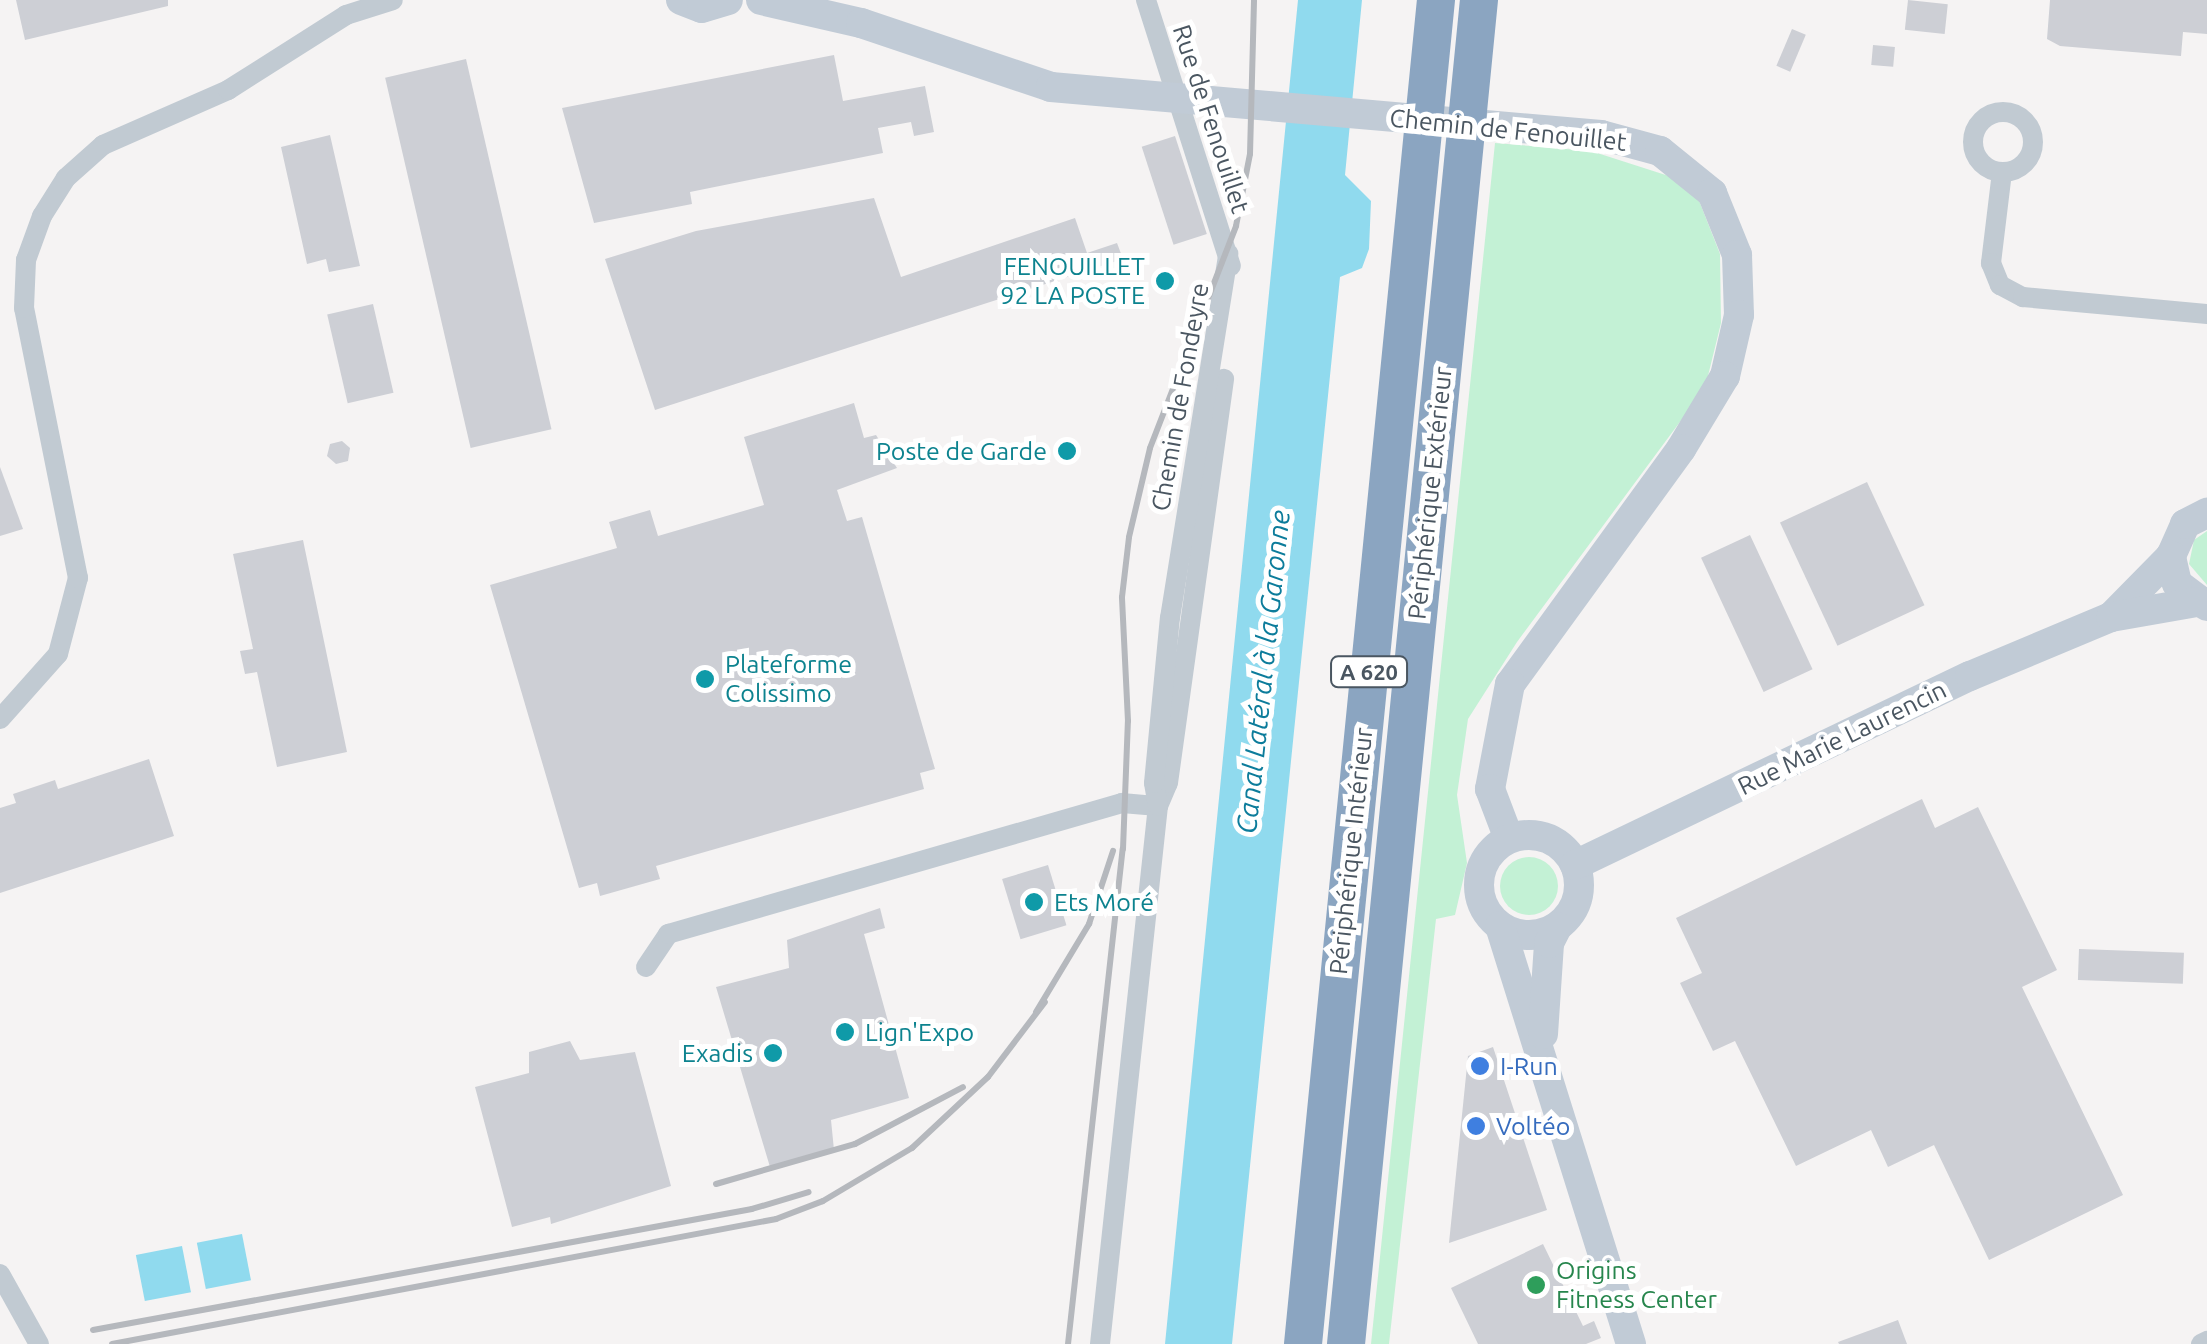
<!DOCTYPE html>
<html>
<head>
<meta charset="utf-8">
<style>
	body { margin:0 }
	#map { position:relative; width:2207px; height:1344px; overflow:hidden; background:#f5f3f3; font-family:Ubuntu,sans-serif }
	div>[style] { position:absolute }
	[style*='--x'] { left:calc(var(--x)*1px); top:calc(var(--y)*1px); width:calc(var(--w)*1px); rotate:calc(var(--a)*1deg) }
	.green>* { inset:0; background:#c3f1d5 }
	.round { border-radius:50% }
	.water>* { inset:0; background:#90daee; transform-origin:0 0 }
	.building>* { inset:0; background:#cdcfd5; transform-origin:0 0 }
	.street>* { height:20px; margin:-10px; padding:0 10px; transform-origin:10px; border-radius:10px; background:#c1cad2 }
	.street>.ring { margin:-10px; padding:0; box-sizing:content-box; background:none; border:20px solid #c1cad2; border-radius:50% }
	.secondary>* { height:30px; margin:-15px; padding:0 15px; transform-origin:15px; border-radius:15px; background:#c1cbd6 }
	.secondary>.ring { margin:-15px; padding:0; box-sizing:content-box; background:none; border:30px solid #c1cbd6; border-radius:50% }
	.highway>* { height:38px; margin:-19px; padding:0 19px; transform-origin:19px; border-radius:19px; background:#8ba5c1 }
	.rail>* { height:6px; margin:-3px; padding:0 3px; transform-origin:3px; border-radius:3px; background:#b5b8bd }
	.dots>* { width:28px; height:28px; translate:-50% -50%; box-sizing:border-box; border:5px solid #fff; border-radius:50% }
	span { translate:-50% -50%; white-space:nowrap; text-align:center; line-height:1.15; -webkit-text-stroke:10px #fff; paint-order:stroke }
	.shield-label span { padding:2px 8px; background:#fff; border:2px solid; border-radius:8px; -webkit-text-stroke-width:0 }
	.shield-label { font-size:22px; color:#4a5661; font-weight:700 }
	.street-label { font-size:25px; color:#4a5661 }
	.culture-label { font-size:25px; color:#0d838f }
	.right { translate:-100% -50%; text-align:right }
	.left { translate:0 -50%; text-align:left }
	.shop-label { font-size:25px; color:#366cbe }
	.leisure-label { font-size:25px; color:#27864d }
	.water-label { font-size:28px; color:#0c7c9b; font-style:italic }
</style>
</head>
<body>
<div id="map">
	<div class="green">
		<i style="clip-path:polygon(1495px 143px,1591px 151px,1675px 178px,1698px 198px,1720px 254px,1721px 323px,1705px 388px,1517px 642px,1468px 719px,1457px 795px,1467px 863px,1455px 915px,1436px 919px,1389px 1344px,1371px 1344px)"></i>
		<i style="clip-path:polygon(2207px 531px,2207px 585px,2189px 564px,2194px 540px)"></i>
		<i class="round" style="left:1500px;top:857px;width:58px;height:58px"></i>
	</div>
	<div class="water">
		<i style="clip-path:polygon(1298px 0,1362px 0,1345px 175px,1371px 201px,1369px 249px,1362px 268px,1340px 277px,1232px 1344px,1165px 1344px)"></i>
		<i style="left:242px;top:1234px;width:47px;height:46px;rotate:79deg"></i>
		<i style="left:182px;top:1246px;width:47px;height:47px;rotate:79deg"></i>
	</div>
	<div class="building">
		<i style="clip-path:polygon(16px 0,168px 0,168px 6px,25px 40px)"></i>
		<i style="left:1908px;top:0;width:40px;height:30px;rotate:6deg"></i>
		<i style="clip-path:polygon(2050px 0,2207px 0,2207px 34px,2183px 32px,2181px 56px,2060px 46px,2047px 39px)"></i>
		<i style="left:1792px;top:29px;width:15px;height:40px;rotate:23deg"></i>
		<i style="left:1873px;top:45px;width:22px;height:20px;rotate:5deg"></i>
		<i style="clip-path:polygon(834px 55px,843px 101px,925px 86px,934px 132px,914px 136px,911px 122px,878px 128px,883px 153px,690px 192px,692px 204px,594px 223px,562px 108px)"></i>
		<i style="left:466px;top:59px;width:380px;height:83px;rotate:77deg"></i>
		<i style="clip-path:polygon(330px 135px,360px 266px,329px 272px,326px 259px,307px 264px,281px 147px)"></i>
		<i style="left:1175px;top:136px;width:103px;height:35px;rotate:72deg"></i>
		<i style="clip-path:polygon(874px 198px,901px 277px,1075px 218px,1087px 253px,1117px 243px,1123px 259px,655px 410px,605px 259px,696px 231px)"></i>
		<i style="left:373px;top:304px;width:91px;height:47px;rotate:77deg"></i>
		<i style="clip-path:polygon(854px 403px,864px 438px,876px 435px,897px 468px,837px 490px,847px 521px,862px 517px,935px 769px,920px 773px,924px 789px,656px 866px,660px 879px,600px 896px,597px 883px,579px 888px,490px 585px,617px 548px,609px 522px,650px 510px,658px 536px,764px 505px,744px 437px)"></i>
		<i style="clip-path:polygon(342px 441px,350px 448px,348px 461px,336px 464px,327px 456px,330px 444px)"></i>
		<i style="clip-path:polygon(0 467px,23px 529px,0 536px)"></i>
		<i style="left:1867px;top:482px;width:136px;height:96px;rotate:65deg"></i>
		<i style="left:1750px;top:535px;width:148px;height:54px;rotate:65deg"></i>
		<i style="clip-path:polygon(303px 540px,347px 752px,277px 767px,257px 672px,245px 674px,240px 651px,253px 649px,233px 554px)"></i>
		<i style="clip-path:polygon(149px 759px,174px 836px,0 893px,0 808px,16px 803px,13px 794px,55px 780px,58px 789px)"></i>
		<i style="clip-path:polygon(1922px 799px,1935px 828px,1978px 807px,2057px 970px,2022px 987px,2123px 1195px,1989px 1260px,1934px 1145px,1888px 1167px,1871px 1130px,1796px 1166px,1735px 1041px,1713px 1051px,1680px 983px,1702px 973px,1676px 918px)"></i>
		<i style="left:1048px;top:865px;width:63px;height:48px;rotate:73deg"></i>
		<i style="clip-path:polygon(880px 908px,885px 928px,864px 934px,909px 1098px,831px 1120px,834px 1150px,770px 1167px,716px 987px,789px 968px,787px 940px)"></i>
		<i style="left:2079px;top:949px;width:105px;height:31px;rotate:2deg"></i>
		<i style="clip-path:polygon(570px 1041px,580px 1060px,635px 1052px,671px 1186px,551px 1224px,550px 1217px,512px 1227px,475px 1087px,529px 1073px,529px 1052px)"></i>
		<i style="clip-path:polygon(1493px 1047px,1547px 1210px,1449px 1243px,1468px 1056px)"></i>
		<i style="clip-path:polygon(1543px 1244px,1583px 1326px,1594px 1321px,1601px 1338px,1586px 1344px,1478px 1344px,1451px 1288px)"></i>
		<i style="clip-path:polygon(1898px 1320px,1907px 1344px,1839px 1344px,1838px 1342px)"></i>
	</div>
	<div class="street">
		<i style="--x:1146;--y:0;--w:279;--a:72.3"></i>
		<i class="ring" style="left:1973px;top:112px;width:40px;height:40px"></i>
		<i style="--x:2002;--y:172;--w:92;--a:96.9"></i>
		<i style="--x:1991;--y:263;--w:24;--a:68"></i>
		<i style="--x:2000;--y:285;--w:26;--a:28"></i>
		<i style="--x:2023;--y:297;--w:185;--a:5.3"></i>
		<i style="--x:0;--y:719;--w:87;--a:-48.3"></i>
		<i style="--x:58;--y:654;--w:79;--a:-75.3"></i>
		<i style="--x:78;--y:578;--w:275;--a:-101.3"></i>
		<i style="--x:24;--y:308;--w:48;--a:-87.6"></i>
		<i style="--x:26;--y:260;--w:47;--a:-70"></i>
		<i style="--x:42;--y:216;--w:45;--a:-57.7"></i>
		<i style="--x:66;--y:178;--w:50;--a:-41.7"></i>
		<i style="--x:103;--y:145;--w:137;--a:-23.7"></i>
		<i style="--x:228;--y:90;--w:140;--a:-32.4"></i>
		<i style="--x:346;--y:15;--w:49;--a:-17.7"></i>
		<i style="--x:1158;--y:806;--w:25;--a:-67"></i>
		<i style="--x:1168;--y:783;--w:408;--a:-82.1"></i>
		<i style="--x:646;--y:967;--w:40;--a:-56"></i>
		<i style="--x:668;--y:934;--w:473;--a:-16.1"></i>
		<i style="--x:1122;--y:803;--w:36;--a:5"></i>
		<i style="--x:0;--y:1274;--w:80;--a:60.9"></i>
		<i style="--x:1100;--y:1344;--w:541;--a:-83.85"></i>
		<i style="--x:1158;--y:806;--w:23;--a:-100"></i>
		<i style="--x:1154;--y:783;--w:166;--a:-84.5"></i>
		<i style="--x:1170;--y:618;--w:369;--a:-80.9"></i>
		<i style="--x:2201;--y:1344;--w:7;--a:-27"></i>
	</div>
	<div class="secondary">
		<i style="--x:681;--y:0;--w:22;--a:21"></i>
		<i style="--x:702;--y:8;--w:27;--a:-17"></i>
		<i style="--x:761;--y:0;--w:103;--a:13"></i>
		<i style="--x:861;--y:23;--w:200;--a:18.6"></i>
		<i style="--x:1051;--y:87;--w:552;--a:4.99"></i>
		<i style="--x:1601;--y:135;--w:61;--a:15.2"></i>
		<i style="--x:1660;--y:151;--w:67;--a:38.9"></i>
		<i style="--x:1712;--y:193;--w:67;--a:68"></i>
		<i style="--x:1737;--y:255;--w:60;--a:88.1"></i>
		<i style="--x:1739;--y:315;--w:63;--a:102.9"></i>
		<i style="--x:1725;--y:376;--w:85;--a:121.1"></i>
		<i style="--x:1681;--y:449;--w:291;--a:126"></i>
		<i style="--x:1510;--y:684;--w:107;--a:100.8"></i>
		<i style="--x:1490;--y:789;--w:53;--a:69.2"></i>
		<i style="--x:2207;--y:606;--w:38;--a:-143"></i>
		<i style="--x:2177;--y:583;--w:28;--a:-103"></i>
		<i style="--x:2171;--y:556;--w:35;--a:-66"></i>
		<i style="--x:2185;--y:524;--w:25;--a:-27"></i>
		<i style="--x:2111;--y:617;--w:86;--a:-45.5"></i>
		<i class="ring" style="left:1479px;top:835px;width:70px;height:70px"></i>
		<i style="--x:1575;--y:865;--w:438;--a:-25.6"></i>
		<i style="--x:1970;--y:676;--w:153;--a:-22.7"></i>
		<i style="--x:2111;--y:617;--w:87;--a:-9.9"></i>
		<i style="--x:1500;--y:926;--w:438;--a:72.6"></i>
		<i style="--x:1543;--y:1034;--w:91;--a:-86.2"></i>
		<i style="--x:1549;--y:943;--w:18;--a:-63"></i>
	</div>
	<div class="highway">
		<i style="--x:1303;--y:1344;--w:1351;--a:-84.35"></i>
		<i style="--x:1346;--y:1344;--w:1351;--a:-84.35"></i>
	</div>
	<div class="rail">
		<i style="--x:1036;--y:1012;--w:103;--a:-58.9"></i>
		<i style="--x:1089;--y:924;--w:77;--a:-71.8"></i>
		<i style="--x:716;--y:1184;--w:145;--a:-16.1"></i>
		<i style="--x:855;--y:1144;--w:122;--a:-27.8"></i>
		<i style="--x:93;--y:1330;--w:670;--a:-10.4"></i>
		<i style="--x:752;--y:1209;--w:59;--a:-16.6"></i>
		<i style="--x:112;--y:1344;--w:676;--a:-10.66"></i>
		<i style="--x:776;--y:1219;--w:50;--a:-21"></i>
		<i style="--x:823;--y:1201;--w:104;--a:-30.8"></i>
		<i style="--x:912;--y:1148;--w:104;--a:-43.1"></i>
		<i style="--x:988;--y:1077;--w:94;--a:-52.8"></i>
		<i style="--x:1068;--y:1344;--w:498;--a:-83.7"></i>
		<i style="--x:1123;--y:849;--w:128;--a:-87.8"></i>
		<i style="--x:1128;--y:721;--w:124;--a:-92.8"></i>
		<i style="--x:1122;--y:597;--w:60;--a:-83.3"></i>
		<i style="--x:1129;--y:537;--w:91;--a:-76.7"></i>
		<i style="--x:1150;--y:448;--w:238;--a:-68.8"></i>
		<i style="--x:1236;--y:226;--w:73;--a:-79"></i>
		<i style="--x:1250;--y:154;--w:154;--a:-88.5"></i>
	</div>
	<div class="dots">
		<i style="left:1165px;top:281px;background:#0f9aa8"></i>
		<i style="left:1067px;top:451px;background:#0f9aa8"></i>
		<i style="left:705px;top:679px;background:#0f9aa8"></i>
		<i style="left:1034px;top:902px;background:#0f9aa8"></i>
		<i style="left:845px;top:1032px;background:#0f9aa8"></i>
		<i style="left:773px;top:1053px;background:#0f9aa8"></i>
		<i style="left:1480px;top:1066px;background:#3f7fe0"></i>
		<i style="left:1476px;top:1126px;background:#3f7fe0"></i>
		<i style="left:1536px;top:1285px;background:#2e9e5b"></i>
	</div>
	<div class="shield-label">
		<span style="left:1369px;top:672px">A 620</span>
	</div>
	<div class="street-label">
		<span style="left:1211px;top:119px;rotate:72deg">Rue de Fenouillet</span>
		<span style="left:1508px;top:130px;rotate:6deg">Chemin de Fenouillet</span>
		<span style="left:1180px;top:397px;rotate:-80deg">Chemin de Fondeyre</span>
		<span style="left:1430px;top:493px;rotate:-84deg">Périphérique Extérieur</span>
		<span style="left:1842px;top:738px;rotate:-26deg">Rue Marie Laurencin</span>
		<span style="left:1351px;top:851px;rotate:-84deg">Périphérique Intérieur</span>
	</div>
	<div class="culture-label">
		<span class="right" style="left:1145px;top:281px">FENOUILLET<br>92 LA POSTE</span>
		<span class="right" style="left:1047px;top:451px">Poste de Garde</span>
		<span class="left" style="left:725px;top:679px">Plateforme<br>Colissimo</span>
		<span class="left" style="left:1054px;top:902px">Ets Moré</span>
		<span class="left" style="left:865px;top:1032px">Lign'Expo</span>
		<span class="right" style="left:753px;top:1053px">Exadis</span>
	</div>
	<div class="shop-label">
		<span class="left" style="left:1500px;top:1066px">I-Run</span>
		<span class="left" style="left:1496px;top:1126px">Voltéo</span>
	</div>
	<div class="leisure-label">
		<span class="left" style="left:1556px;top:1285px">Origins<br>Fitness Center</span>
	</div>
	<div class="water-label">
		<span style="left:1263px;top:672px;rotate:-84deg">Canal Latéral à la Garonne</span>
	</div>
</div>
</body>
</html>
